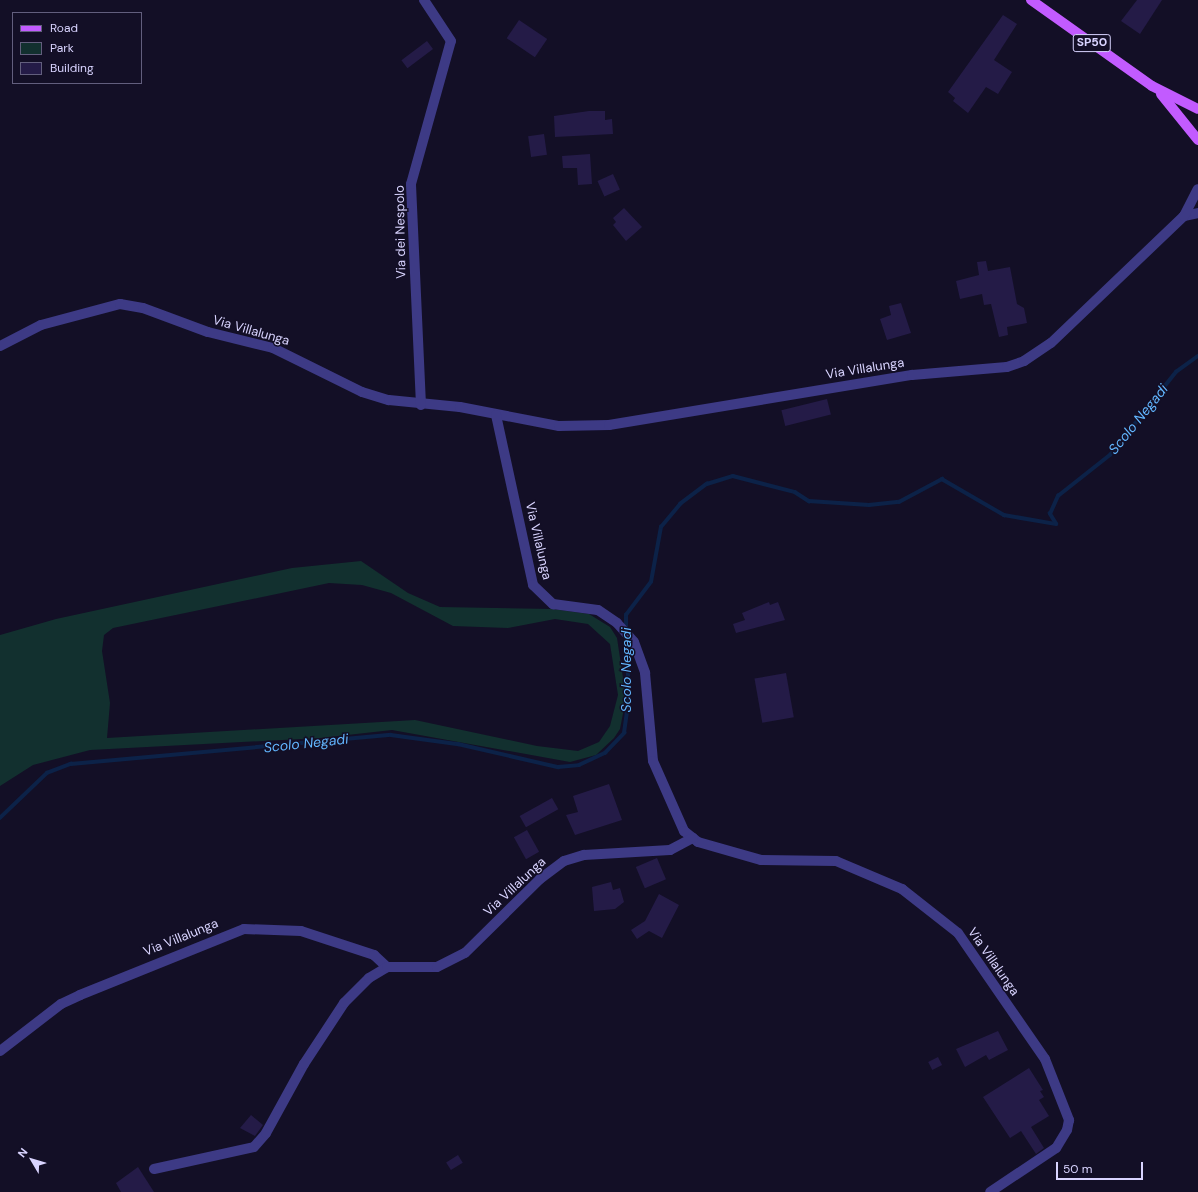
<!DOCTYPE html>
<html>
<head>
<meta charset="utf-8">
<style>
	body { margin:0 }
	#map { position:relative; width:1198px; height:1192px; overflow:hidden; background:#130f26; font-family:"DM Sans",sans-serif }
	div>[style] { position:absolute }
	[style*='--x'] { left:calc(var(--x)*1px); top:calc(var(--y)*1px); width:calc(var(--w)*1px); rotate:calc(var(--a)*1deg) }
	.green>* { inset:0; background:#12302f }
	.stream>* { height:3.5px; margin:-1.75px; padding:0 1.75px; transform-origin:1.75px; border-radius:1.75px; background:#0c2248 }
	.building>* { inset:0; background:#241b47; transform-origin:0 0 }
	.street>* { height:10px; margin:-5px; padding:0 5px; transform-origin:5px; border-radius:5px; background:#3d3a85 }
	.primary>* { height:10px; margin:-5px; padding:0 5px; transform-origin:5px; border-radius:5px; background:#c25bff }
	span { translate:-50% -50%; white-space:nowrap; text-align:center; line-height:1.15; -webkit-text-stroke:3px #130f26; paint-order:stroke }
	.shield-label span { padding:1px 3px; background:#130f26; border:1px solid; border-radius:3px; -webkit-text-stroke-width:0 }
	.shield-label { font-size:12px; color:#d9d4ff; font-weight:700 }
	.street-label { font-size:13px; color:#d9d4ff }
	.water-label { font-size:14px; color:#62b6ff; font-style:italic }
	.legend { position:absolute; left:12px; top:12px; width:130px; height:72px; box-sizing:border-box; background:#130f26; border:1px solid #625e7d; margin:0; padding:5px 7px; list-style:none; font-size:12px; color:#d9d4ff }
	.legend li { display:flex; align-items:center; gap:8px; height:20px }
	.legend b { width:20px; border:1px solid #625e7d }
	.north { position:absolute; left:12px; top:1140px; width:40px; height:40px; -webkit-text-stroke:3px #130f26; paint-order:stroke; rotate:308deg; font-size:11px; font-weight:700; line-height:16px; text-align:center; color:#d9d4ff }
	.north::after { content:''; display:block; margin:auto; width:14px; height:18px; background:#d9d4ff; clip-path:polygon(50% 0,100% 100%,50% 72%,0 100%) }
	.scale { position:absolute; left:1056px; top:1162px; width:87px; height:18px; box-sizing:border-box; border:2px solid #d9d4ff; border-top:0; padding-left:5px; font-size:12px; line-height:14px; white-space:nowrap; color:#d9d4ff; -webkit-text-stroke:3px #130f26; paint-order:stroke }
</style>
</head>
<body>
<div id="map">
	<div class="green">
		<i style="clip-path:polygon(evenodd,361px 561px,408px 593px,440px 607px,552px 609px,589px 614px,610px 627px,617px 638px,626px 698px,620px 729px,614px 738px,596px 755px,570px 762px,392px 730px,320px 738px,90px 750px,33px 765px,0 786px,0 635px,56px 619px,292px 568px,361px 561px,329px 583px,362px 585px,391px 593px,453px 626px,508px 628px,555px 619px,588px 624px,610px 644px,618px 695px,610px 726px,599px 742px,578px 751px,537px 746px,415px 720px,107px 738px,110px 703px,102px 651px,104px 635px,113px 628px,329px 583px)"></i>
	</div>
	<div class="stream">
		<i style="--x:626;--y:629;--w:14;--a:-90"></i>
		<i style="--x:626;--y:615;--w:41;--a:-52.9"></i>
		<i style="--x:651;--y:582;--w:56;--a:-79.7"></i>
		<i style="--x:661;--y:527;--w:30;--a:-50"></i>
		<i style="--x:680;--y:504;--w:34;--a:-37"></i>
		<i style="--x:707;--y:484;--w:27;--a:-17"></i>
		<i style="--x:733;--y:476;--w:64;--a:14.5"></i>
		<i style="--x:795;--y:492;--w:17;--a:33"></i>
		<i style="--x:809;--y:501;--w:60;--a:3.8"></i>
		<i style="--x:869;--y:505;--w:30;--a:-6"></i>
		<i style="--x:899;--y:502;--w:49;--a:-28.1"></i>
		<i style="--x:942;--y:479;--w:72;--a:30.1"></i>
		<i style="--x:1004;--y:515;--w:53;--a:9.8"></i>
		<i style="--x:1056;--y:524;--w:12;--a:-121"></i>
		<i style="--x:1050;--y:514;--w:20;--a:-66"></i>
		<i style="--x:1058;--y:496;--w:66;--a:-38.3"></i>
		<i style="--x:1110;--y:455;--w:106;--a:-51.5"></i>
		<i style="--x:1176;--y:372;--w:27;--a:-36"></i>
		<i style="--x:0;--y:818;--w:65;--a:-43.8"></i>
		<i style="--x:47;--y:773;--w:26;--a:-21"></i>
		<i style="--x:71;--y:764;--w:321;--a:-5.2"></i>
		<i style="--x:391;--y:735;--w:68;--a:7.7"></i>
		<i style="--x:458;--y:744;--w:103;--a:13"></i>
		<i style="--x:558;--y:767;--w:21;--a:-5"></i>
		<i style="--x:579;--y:765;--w:29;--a:-25"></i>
		<i style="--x:605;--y:753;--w:28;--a:-46"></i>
		<i style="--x:624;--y:733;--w:37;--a:-82"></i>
		<i style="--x:629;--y:696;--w:61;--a:-92.8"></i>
	</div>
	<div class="building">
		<i style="clip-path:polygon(1137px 0,1162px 0,1140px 34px,1121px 21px)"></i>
		<i style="clip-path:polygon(1003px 15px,1017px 24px,994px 60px,1012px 72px,998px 94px,986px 87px,968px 113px,953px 101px,955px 98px,948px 92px)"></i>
		<i style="left:519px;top:20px;width:34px;height:22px;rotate:34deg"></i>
		<i style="left:427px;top:41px;width:10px;height:32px;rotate:53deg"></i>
		<i style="clip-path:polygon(589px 111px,605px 111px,605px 120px,612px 119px,613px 134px,555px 137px,554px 116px)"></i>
		<i style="left:544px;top:134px;width:21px;height:16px;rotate:82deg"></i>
		<i style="clip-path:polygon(590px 154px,592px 184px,578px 185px,577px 168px,563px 168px,562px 156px)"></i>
		<i style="left:613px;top:174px;width:17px;height:17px;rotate:66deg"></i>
		<i style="clip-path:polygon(624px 208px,642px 227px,626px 241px,613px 225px,616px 222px,613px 218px)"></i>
		<i style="clip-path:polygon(986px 261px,988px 271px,1010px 267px,1017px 304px,1024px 308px,1027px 323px,1007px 327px,1008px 335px,999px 337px,991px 304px,984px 305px,982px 294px,960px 299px,956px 281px,979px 275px,977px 262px)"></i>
		<i style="clip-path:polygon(901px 303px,911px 333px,887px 340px,880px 319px,891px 315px,889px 306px)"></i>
		<i style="left:827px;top:399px;width:16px;height:47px;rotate:76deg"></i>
		<i style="clip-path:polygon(769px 602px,770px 605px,778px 602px,785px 620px,736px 633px,733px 624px,745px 620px,742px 613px)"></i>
		<i style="left:786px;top:673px;width:45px;height:32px;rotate:80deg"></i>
		<i style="clip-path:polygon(609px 784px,622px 820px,575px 835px,566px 815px,578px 812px,573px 796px)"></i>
		<i style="left:552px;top:798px;width:13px;height:37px;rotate:61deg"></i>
		<i style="left:527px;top:830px;width:25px;height:15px;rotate:61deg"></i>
		<i style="left:657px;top:858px;width:23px;height:23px;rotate:67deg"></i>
		<i style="clip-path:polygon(611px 882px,613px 890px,620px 888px,624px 902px,615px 909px,594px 911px,592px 887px)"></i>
		<i style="clip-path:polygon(659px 894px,679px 905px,662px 938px,649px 931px,637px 939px,631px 930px,645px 921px)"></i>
		<i style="clip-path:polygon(998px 1031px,1008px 1050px,989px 1060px,986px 1055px,965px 1067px,956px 1049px)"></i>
		<i style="left:938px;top:1057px;width:9px;height:11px;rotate:63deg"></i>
		<i style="clip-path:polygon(1029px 1068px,1043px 1090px,1040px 1091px,1044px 1097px,1039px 1100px,1049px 1116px,1031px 1127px,1044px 1148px,1036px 1154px,1021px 1131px,1010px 1138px,983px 1097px)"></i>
		<i style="clip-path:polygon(251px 1115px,263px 1125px,255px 1136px,240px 1128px)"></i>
		<i style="left:458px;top:1155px;width:9px;height:14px;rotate:58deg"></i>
		<i style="clip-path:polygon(138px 1167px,154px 1192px,121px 1192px,116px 1183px)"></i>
	</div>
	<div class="street">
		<i style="--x:1184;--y:216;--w:14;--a:-12"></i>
		<i style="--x:0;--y:346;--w:46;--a:-27.1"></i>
		<i style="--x:41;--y:325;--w:82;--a:-14.9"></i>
		<i style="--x:120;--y:304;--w:23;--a:10"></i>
		<i style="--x:143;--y:308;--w:69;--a:20.3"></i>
		<i style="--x:208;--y:332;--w:67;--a:13.8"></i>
		<i style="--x:273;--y:348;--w:99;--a:26.3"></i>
		<i style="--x:362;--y:392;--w:28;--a:17"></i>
		<i style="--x:389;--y:400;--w:71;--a:5.6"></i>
		<i style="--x:460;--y:407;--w:101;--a:10.9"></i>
		<i style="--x:559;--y:426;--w:50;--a:-1.1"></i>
		<i style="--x:609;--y:425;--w:307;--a:-9.4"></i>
		<i style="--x:912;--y:375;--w:95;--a:-4.8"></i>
		<i style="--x:1007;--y:367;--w:18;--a:-19"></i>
		<i style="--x:1024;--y:361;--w:32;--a:-34"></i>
		<i style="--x:1051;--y:343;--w:184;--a:-43.7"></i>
		<i style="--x:1184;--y:216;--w:30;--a:-63"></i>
		<i style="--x:421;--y:405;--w:221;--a:-92.6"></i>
		<i style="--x:411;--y:184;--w:148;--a:-74.4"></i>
		<i style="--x:451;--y:41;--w:49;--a:-123.4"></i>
		<i style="--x:496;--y:415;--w:174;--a:77.7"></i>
		<i style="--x:533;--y:585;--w:28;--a:44"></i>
		<i style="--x:553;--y:604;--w:45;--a:7.6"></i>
		<i style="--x:598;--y:610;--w:23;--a:34"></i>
		<i style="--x:617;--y:623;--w:25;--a:48"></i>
		<i style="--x:634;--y:642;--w:33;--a:70"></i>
		<i style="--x:645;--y:673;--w:88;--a:84.8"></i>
		<i style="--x:653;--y:761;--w:77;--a:66.1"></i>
		<i style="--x:684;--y:831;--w:18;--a:38"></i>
		<i style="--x:698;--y:842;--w:66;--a:15.9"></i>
		<i style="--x:761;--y:860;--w:75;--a:0.8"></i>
		<i style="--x:836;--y:861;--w:72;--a:23"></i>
		<i style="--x:902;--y:889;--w:71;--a:38.2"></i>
		<i style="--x:958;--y:933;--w:153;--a:55.4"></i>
		<i style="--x:1045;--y:1059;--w:66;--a:68.5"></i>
		<i style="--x:1069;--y:1120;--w:10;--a:101"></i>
		<i style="--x:1067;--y:1130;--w:21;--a:121"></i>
		<i style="--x:1056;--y:1148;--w:79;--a:146.3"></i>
		<i style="--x:0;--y:1051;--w:77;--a:-37.6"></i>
		<i style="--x:61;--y:1004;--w:21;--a:-25"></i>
		<i style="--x:80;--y:995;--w:177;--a:-21.9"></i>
		<i style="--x:244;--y:929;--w:57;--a:2"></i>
		<i style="--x:301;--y:931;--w:77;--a:18.2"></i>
		<i style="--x:374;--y:955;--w:18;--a:43"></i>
		<i style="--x:154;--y:1169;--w:102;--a:-12.4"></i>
		<i style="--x:254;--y:1147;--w:18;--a:-49"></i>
		<i style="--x:266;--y:1133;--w:79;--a:-61.2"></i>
		<i style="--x:304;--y:1064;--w:73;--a:-56.7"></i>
		<i style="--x:344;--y:1003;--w:35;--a:-45"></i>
		<i style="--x:369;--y:978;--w:21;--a:-31"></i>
		<i style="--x:387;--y:967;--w:50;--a:0"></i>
		<i style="--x:437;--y:967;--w:31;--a:-27"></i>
		<i style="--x:465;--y:953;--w:105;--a:-44.6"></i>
		<i style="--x:540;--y:879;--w:30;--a:-37"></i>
		<i style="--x:564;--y:861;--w:21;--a:-17"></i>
		<i style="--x:584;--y:855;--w:86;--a:-3.3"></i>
		<i style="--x:670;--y:850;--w:26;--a:-28"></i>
	</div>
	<div class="primary">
		<i style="--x:1031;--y:0;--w:148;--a:35.4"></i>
		<i style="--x:1152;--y:86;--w:51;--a:26.6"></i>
		<i style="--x:1161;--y:94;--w:59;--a:51.2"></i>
	</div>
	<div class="shield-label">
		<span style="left:1092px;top:43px">SP50</span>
	</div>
	<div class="street-label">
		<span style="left:401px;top:232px;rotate:-91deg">Via dei Nespolo</span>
		<span style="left:251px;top:331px;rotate:16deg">Via Villalunga</span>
		<span style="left:865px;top:369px;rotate:-9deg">Via Villalunga</span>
		<span style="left:538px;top:541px;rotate:77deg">Via Villalunga</span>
		<span style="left:515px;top:887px;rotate:-43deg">Via Villalunga</span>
		<span style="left:181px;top:938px;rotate:-22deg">Via Villalunga</span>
		<span style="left:993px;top:962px;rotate:55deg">Via Villalunga</span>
	</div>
	<div class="water-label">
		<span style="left:1138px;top:419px;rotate:-51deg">Scolo Negadi</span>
		<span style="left:626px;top:670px;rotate:-90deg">Scolo Negadi</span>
		<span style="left:306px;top:743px;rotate:-6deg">Scolo Negadi</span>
	</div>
	<ul class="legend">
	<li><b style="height:5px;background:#c25bff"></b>Road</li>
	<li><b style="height:11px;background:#12302f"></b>Park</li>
	<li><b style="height:11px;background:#241b47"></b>Building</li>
	</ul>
	<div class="north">N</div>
	<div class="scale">50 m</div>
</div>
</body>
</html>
